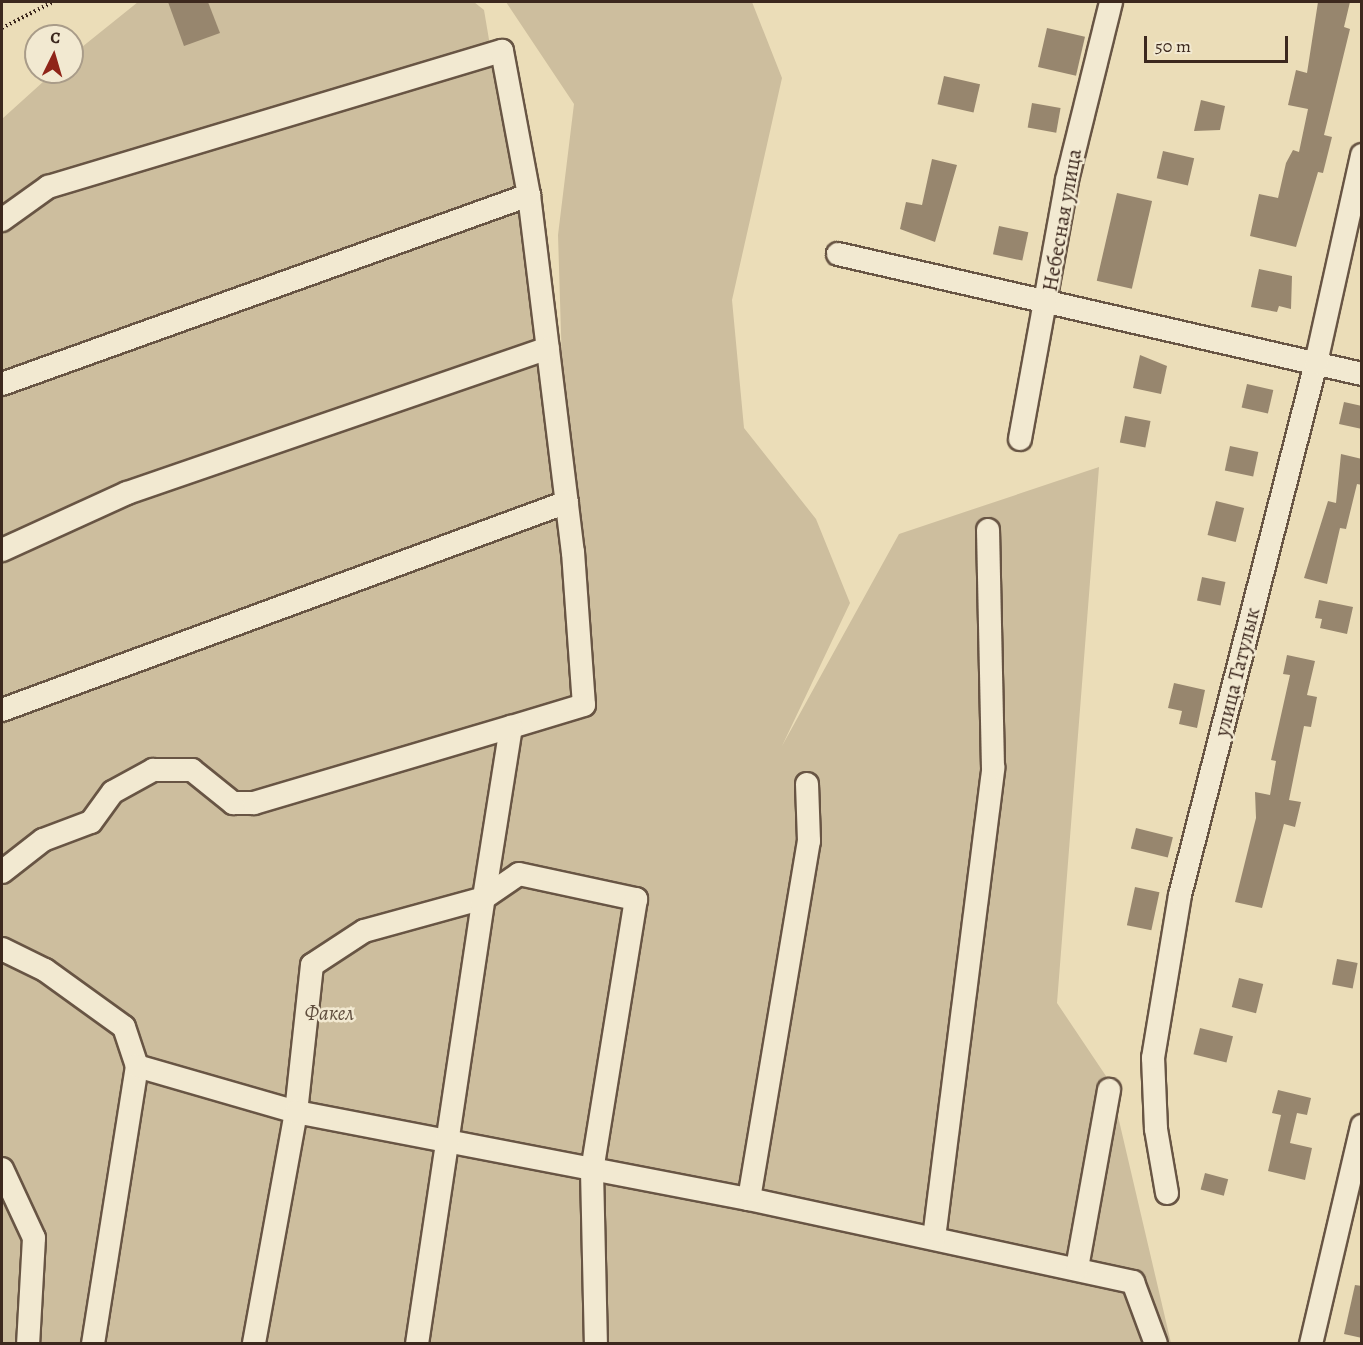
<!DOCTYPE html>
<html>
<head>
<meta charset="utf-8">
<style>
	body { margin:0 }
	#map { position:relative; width:1363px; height:1345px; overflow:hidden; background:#ebddb8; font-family:Alegreya,serif }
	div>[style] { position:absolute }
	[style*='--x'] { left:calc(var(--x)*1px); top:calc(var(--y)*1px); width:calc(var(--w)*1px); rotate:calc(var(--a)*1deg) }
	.green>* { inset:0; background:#cdbe9e }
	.building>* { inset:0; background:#97866e; transform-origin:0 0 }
	.path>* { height:4px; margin-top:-2px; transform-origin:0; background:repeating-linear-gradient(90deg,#3c281e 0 1.5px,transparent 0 4.5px) }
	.roads { filter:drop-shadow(2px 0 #685544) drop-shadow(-2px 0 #685544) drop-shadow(0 2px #685544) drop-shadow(0 -2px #685544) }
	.minor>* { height:22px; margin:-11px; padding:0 11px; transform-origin:11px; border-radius:11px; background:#f2e9d1 }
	span { translate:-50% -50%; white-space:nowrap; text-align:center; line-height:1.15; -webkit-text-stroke:5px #f2e9d1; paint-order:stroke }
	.street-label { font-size:21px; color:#3c281e }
	.park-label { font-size:21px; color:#604e3e; font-style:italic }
	.frame { position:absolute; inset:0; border:3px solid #3c281e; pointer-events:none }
	.north { position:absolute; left:24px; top:24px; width:60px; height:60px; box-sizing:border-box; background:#f2e9d1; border:2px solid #a99c89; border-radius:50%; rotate:5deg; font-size:16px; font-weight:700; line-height:24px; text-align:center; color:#3c281e }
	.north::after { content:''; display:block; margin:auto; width:21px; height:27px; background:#8f2418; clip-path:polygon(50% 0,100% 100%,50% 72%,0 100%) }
	.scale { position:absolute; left:1144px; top:36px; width:144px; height:27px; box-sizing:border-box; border:3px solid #3c281e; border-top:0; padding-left:8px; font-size:18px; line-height:21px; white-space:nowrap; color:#3c281e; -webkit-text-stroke:4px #f2e9d1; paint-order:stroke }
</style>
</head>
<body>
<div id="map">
	<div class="green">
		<i style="clip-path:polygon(138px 2px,474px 2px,484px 10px,566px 496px,558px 235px,574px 104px,506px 2px,752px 2px,782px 78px,732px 300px,744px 428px,816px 519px,850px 603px,782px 746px,899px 534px,1099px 467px,1057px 1003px,1110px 1082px,1171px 1343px,2px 1343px,2px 119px,54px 72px,72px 72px,72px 55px)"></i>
	</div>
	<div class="building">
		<i style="clip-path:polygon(168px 2px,208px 2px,220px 33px,184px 46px)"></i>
		<i style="clip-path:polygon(1318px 2px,1350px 2px,1344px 27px,1350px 29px,1324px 135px,1332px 137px,1323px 173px,1318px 172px,1296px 247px,1250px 236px,1259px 194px,1278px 198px,1286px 163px,1293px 150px,1299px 152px,1308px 109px,1288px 105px,1296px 70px,1307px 73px)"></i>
		<i style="left:1047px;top:28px;width:39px;height:40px;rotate:13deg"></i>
		<i style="left:944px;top:76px;width:37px;height:29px;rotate:13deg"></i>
		<i style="clip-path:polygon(1201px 100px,1225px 106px,1220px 130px,1194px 131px)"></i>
		<i style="left:1032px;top:103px;width:29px;height:25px;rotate:10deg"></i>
		<i style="left:1163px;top:151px;width:32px;height:28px;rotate:13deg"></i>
		<i style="clip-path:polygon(932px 159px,957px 165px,935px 242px,900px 229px,906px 202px,922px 205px)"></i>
		<i style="left:1117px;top:193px;width:36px;height:90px;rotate:13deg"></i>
		<i style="left:999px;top:226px;width:30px;height:29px;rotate:12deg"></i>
		<i style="clip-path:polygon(1259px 269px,1292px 276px,1291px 309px,1279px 306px,1277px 312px,1251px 307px)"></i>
		<i style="clip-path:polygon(1140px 355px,1167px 366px,1161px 394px,1133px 388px)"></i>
		<i style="left:1247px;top:384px;width:27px;height:24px;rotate:13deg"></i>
		<i style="clip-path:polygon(1344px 402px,1362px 406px,1362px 429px,1339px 424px)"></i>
		<i style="left:1125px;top:416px;width:26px;height:27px;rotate:11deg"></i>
		<i style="left:1230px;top:446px;width:29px;height:25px;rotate:12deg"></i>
		<i style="clip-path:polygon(1341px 454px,1362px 459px,1362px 485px,1357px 484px,1346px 529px,1340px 528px,1327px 584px,1304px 578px,1328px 501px,1336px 503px)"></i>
		<i style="left:1216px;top:501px;width:29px;height:35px;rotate:14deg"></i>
		<i style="left:1202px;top:577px;width:24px;height:24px;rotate:12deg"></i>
		<i style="clip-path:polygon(1319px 600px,1353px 607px,1347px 634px,1320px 628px,1322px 619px,1315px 618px)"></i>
		<i style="clip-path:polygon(1287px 655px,1315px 661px,1307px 695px,1317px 697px,1311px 727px,1304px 726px,1289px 800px,1301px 802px,1295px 827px,1284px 824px,1262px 908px,1235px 902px,1256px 818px,1255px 792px,1270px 795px,1276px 761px,1271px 760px,1290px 675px,1283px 674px)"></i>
		<i style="clip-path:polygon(1174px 683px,1205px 690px,1197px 728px,1179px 724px,1182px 711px,1168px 708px)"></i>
		<i style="left:1136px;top:828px;width:38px;height:21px;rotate:14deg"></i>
		<i style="left:1135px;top:887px;width:25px;height:39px;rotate:12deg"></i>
		<i style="left:1337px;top:959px;width:21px;height:26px;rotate:11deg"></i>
		<i style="left:1239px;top:978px;width:25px;height:30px;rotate:14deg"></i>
		<i style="left:1200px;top:1028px;width:34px;height:27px;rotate:14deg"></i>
		<i style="clip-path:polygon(1278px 1090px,1311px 1098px,1307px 1115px,1297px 1113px,1290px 1143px,1312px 1148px,1305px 1180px,1268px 1171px,1281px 1115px,1272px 1113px)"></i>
		<i style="left:1205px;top:1173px;width:24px;height:17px;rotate:15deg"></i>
		<i style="clip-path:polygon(1355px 1285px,1362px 1286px,1362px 1338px,1344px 1334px)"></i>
	</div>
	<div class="path">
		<i style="--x:2;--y:28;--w:57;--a:-27"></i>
	</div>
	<div class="roads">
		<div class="minor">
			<i style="--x:2;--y:220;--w:57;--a:-35.7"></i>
			<i style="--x:48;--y:187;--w:474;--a:-16.7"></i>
			<i style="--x:502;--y:51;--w:147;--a:79.4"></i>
			<i style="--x:529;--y:195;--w:360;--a:83"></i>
			<i style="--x:573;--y:552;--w:153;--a:85.9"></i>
			<i style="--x:584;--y:705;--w:76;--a:163.2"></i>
			<i style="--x:511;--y:727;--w:173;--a:99"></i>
			<i style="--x:484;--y:898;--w:124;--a:164.6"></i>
			<i style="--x:364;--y:931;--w:62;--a:146.8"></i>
			<i style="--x:312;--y:965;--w:148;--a:96.2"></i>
			<i style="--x:296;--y:1112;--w:236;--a:100.3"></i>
			<i style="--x:838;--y:254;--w:538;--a:12.9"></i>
			<i style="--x:2;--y:384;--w:560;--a:-19.73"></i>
			<i style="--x:1020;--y:439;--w:263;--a:-79.7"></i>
			<i style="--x:1067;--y:180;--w:183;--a:-76.1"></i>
			<i style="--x:2;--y:550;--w:137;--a:-24.5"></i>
			<i style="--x:127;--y:493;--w:445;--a:-19"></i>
			<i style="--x:2;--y:710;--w:602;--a:-20.21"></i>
			<i style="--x:2;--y:872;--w:52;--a:-38"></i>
			<i style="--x:43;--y:840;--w:51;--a:-20.6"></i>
			<i style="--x:91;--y:822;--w:37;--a:-54"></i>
			<i style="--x:113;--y:792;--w:46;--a:-28.8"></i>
			<i style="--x:153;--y:770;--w:39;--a:0"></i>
			<i style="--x:192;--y:770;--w:53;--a:38.8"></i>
			<i style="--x:233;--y:803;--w:21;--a:0"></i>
			<i style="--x:254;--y:803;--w:268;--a:-16.5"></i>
			<i style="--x:2;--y:949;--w:48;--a:26"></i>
			<i style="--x:45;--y:970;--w:97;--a:35.8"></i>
			<i style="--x:124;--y:1027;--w:41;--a:71.6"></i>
			<i style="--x:137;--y:1066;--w:281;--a:99"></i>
			<i style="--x:137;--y:1066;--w:166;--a:16.1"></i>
			<i style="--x:296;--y:1112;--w:461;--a:10.9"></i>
			<i style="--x:749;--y:1199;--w:393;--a:12.2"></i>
			<i style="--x:1133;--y:1282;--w:66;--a:69.6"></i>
			<i style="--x:2;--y:1169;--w:76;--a:65.1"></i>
			<i style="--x:34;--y:1238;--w:106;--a:93.2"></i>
			<i style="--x:1167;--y:1193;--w:65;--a:-99.8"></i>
			<i style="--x:1156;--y:1129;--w:71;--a:-92.4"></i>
			<i style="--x:1153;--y:1058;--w:165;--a:-80.6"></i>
			<i style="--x:1180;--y:895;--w:549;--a:-75.66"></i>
			<i style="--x:1316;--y:363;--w:213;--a:-77.5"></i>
			<i style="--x:749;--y:1199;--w:363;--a:-80.5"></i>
			<i style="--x:809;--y:841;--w:57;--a:-92"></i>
			<i style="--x:934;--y:1238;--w:474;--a:-82.8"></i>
			<i style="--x:993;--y:768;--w:238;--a:-91.2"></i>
			<i style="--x:1077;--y:1268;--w:181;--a:-79.8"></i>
			<i style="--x:417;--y:1344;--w:451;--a:-81.5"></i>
			<i style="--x:484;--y:898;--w:42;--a:-34.4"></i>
			<i style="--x:519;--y:874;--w:120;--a:12.1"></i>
			<i style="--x:636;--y:899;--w:276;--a:99.2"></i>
			<i style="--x:592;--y:1171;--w:173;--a:88.7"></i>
			<i style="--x:1311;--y:1344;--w:224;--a:-76.8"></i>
		</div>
	</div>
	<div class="street-label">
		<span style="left:1062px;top:220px;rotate:-80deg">Небесная улица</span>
		<span style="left:1237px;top:672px;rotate:-76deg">улица Татулык</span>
	</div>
	<div class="park-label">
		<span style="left:329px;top:1013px">Факел</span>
	</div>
	<div class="frame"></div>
	<div class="north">С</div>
	<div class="scale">50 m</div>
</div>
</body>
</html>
